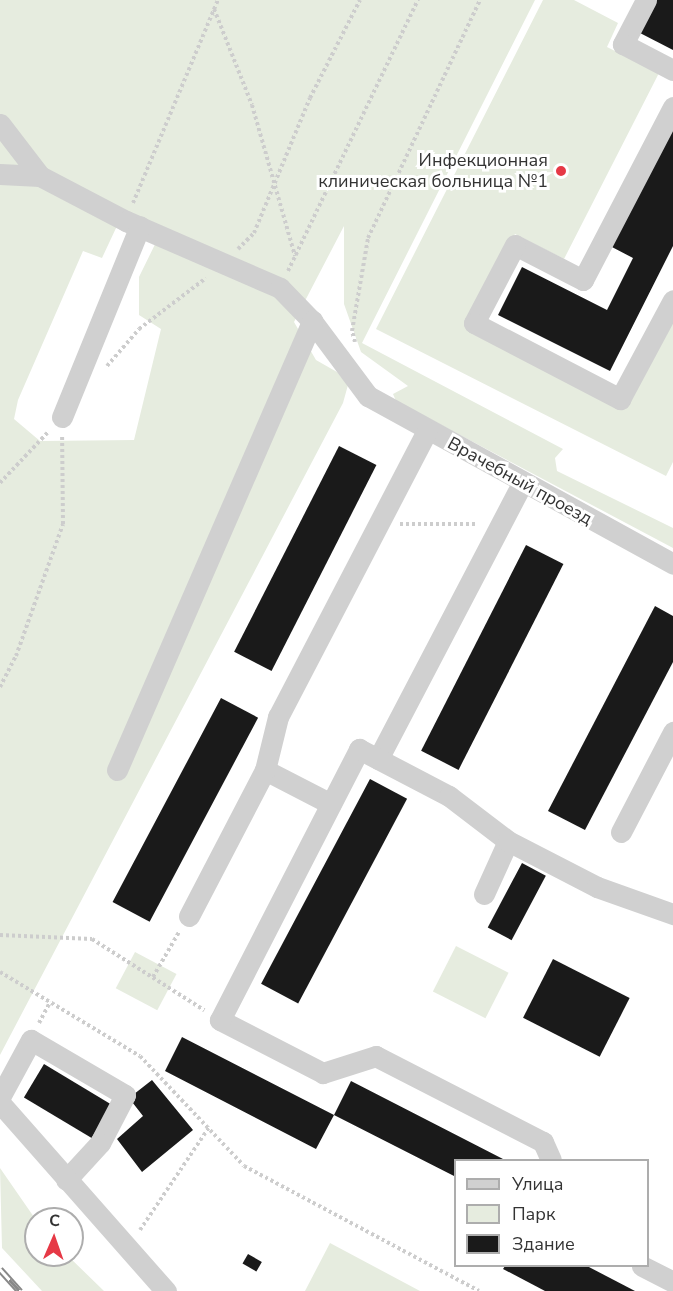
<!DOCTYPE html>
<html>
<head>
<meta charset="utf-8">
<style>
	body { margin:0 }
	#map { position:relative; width:673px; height:1291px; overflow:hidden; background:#fff; font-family:"Nunito Sans",sans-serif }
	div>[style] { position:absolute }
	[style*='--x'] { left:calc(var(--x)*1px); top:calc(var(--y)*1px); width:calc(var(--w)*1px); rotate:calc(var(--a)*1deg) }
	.green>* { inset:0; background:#e6ecdf; transform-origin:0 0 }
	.building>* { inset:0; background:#1a1a1a; transform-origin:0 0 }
	.path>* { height:4px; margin-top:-2px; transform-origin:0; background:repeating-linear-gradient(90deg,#cdcdcd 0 3px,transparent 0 6px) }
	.minor>* { height:21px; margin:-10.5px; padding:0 10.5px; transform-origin:10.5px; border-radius:10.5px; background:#d0d0d0 }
	.rail>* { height:7px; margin-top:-3.5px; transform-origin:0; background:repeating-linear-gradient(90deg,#fff 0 14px,#888 0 28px); box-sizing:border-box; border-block:2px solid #888 }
	.dots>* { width:16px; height:16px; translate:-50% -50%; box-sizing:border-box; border:3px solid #fff; border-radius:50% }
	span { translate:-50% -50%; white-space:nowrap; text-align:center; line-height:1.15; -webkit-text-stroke:6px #fff; paint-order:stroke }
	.poi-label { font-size:18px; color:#333 }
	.right { translate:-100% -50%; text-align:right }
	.street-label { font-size:18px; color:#333 }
	.legend { position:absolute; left:454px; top:1159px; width:195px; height:108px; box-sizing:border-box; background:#fff; border:2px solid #adadad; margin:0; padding:8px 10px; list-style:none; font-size:18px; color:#333 }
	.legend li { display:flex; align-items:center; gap:12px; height:30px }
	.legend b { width:30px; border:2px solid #adadad }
	.north { position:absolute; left:24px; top:1207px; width:60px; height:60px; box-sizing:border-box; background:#fff; border:2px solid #adadad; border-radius:50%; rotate:2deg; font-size:16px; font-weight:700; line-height:24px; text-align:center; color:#333 }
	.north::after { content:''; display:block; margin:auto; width:21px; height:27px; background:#e63946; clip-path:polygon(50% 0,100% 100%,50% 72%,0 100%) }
</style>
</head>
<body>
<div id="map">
	<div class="green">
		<i style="clip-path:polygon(evenodd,0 0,535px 0,362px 343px,563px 449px,555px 458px,557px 471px,673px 528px,673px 548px,396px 401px,393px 394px,408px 386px,361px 352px,344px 304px,344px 226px,294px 322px,316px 360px,337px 372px,348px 385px,343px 403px,0 1055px,0 0,124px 211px,163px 228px,139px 277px,139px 315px,161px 329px,134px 440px,40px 441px,14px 419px,18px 400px,83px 251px,102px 258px,124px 211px)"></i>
		<i style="clip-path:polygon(543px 0,574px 0,618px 23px,607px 47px,659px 73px,564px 259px,515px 234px,468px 328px,626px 407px,673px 315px,673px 462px,666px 476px,376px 329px)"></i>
		<i style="left:456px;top:946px;width:59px;height:51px;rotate:27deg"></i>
		<i style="left:135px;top:952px;width:47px;height:41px;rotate:28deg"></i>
		<i style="clip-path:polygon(0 1168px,36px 1220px,36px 1255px,67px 1255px,104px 1291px,42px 1291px,2px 1248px)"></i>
		<i style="clip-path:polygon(330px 1243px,420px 1291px,305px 1291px)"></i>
	</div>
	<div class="building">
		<i style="clip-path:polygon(656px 0,673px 0,673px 50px,640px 33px)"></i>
		<i style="clip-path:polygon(673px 120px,673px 246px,610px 371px,498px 315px,522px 267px,607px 310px,633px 258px,610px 246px)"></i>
		<i style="left:339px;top:446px;width:42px;height:231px;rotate:27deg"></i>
		<i style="left:526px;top:545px;width:42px;height:231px;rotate:27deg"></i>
		<i style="clip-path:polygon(655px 606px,673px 616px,673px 662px,585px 830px,548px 811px)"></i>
		<i style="left:221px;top:698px;width:42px;height:231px;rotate:28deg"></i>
		<i style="left:370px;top:779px;width:42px;height:232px;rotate:28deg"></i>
		<i style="left:522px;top:863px;width:27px;height:73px;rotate:28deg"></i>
		<i style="left:553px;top:959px;width:86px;height:66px;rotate:27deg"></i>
		<i style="clip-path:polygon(182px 1037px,334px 1115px,351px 1081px,503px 1159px,456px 1160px,456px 1177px,334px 1115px,316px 1149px,165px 1071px)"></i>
		<i style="left:44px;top:1064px;width:79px;height:39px;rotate:31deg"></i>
		<i style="clip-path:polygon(152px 1080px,193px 1130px,142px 1172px,117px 1139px,143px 1116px,129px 1098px)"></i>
		<i style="left:248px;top:1254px;width:16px;height:11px;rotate:30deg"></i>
		<i style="clip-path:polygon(505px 1266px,587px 1266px,635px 1291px,545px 1291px,503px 1269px)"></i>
	</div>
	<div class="path">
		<i style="--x:214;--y:9;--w:103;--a:68.4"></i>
		<i style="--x:252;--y:105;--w:157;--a:74.1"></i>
		<i style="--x:133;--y:203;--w:220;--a:-67.3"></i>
		<i style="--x:238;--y:249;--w:23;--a:-45"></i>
		<i style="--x:254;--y:233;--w:146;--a:-67.5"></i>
		<i style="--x:310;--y:98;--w:110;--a:-63"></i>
		<i style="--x:288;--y:271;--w:301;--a:-64.4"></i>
		<i style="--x:355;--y:342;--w:11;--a:-105"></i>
		<i style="--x:352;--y:331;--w:94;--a:-80.2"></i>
		<i style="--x:368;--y:238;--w:263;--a:-64.8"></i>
		<i style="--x:107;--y:366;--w:49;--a:-49.1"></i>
		<i style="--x:139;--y:329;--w:84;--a:-37.3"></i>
		<i style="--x:0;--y:483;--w:71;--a:-46.7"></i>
		<i style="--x:400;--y:524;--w:76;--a:0"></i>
		<i style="--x:0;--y:687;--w:35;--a:-63"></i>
		<i style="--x:16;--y:656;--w:140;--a:-70.4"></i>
		<i style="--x:63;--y:524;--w:89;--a:-90.6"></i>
		<i style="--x:0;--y:935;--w:92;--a:2.5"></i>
		<i style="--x:92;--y:939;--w:133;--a:32.4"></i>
		<i style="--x:0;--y:972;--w:163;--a:31"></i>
		<i style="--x:140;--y:1056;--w:151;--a:46.6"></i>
		<i style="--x:244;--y:1166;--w:266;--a:28"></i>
		<i style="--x:153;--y:977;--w:52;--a:-60"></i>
		<i style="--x:39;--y:1023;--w:24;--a:-62"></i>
		<i style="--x:140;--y:1230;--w:125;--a:-56.1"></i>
	</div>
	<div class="minor">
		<i style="--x:646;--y:0;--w:50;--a:117.6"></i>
		<i style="--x:623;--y:44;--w:56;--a:27.5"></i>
		<i style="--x:673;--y:107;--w:195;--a:117.5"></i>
		<i style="--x:583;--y:280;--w:76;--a:-152.8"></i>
		<i style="--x:515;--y:245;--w:88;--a:117.7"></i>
		<i style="--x:474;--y:323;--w:165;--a:27.5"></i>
		<i style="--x:620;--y:399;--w:112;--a:-61.8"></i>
		<i style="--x:0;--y:124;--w:66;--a:52.4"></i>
		<i style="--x:40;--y:176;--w:97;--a:27.6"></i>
		<i style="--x:126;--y:221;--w:168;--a:23.5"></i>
		<i style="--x:280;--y:288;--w:46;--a:45.9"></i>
		<i style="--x:312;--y:321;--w:94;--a:53.3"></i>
		<i style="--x:368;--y:396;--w:348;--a:28.8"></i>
		<i style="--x:0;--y:174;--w:40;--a:2.9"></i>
		<i style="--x:62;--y:417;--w:206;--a:-67.8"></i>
		<i style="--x:378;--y:759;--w:311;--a:-62.4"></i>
		<i style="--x:117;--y:770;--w:490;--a:-66.5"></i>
		<i style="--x:265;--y:770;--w:74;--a:27.3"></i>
		<i style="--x:621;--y:832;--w:113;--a:-62.5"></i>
		<i style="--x:484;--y:894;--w:58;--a:-65.6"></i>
		<i style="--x:189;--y:916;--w:165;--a:-62.5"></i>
		<i style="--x:265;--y:770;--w:55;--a:-76.2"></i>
		<i style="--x:278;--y:717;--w:322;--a:-62.5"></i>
		<i style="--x:0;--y:1097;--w:65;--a:-61.5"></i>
		<i style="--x:31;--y:1040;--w:109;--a:30.3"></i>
		<i style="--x:125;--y:1095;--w:54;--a:117.5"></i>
		<i style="--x:100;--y:1143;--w:50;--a:132.6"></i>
		<i style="--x:0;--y:1103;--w:251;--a:48.6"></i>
		<i style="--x:551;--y:1160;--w:20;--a:-114"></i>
		<i style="--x:543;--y:1142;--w:188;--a:-152.8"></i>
		<i style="--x:376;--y:1056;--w:56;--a:162.2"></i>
		<i style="--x:323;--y:1073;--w:116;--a:-152.8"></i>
		<i style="--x:220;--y:1020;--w:305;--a:-62.8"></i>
		<i style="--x:359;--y:749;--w:102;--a:27.6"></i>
		<i style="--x:449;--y:796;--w:74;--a:37.3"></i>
		<i style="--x:508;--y:841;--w:100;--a:27.3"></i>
		<i style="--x:597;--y:887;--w:81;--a:19.6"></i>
		<i style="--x:642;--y:1266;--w:35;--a:27"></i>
	</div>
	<div class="rail">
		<i style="--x:0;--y:1269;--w:30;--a:48"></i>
	</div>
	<div class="dots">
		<i style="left:561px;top:171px;background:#e63946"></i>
	</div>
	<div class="poi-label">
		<span class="right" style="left:548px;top:171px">Инфекционная<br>клиническая больница №1</span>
	</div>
	<div class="street-label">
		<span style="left:520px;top:481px;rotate:29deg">Врачебный проезд</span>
	</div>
	<ul class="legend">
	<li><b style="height:8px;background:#d0d0d0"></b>Улица</li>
	<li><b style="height:16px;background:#e6ecdf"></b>Парк</li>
	<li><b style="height:16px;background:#1a1a1a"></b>Здание</li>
	</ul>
	<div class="north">С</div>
</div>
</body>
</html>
